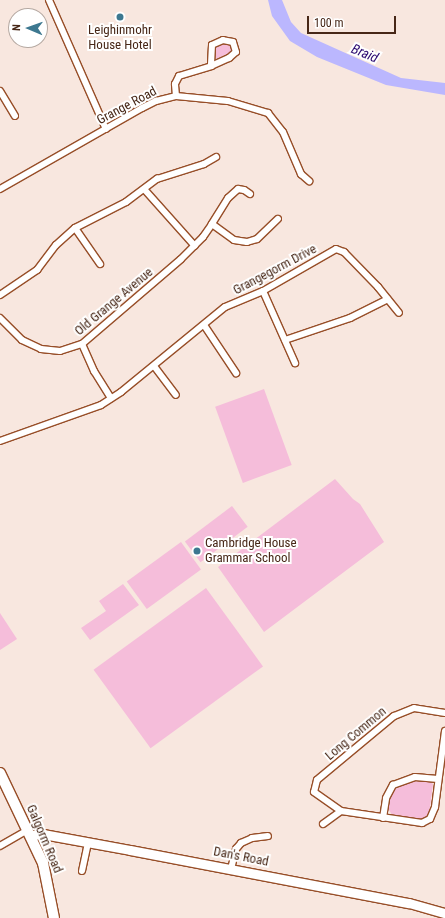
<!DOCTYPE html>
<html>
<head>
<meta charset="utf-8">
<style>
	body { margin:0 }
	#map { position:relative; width:445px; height:918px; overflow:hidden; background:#f8e7df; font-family:"Roboto Condensed",sans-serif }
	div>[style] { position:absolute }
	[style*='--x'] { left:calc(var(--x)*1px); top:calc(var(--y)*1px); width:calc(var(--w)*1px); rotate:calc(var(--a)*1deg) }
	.green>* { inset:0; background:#f5bdda; transform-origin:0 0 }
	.water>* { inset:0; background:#bbb7fe }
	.roads { filter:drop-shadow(1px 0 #974e28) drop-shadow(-1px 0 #974e28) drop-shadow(0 1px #974e28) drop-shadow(0 -1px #974e28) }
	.street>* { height:6px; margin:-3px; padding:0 3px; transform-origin:3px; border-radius:3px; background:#fff }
	.secondary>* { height:9px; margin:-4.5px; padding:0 4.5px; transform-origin:4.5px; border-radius:4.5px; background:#fff }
	.primary>* { height:10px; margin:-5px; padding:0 5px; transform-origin:5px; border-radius:5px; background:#fff }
	.dots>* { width:11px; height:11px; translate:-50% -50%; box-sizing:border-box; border:2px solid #fff; border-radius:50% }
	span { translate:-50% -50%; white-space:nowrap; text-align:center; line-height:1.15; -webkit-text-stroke:4px #fff; paint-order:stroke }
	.poi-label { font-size:13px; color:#472717 }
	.left { translate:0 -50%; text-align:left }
	.street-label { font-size:13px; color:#472717 }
	.water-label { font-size:14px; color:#2c0a71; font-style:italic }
	.north { position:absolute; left:8px; top:8px; width:40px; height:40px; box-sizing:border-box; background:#fff; border:1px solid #b5a9a2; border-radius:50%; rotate:272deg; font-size:11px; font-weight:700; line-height:16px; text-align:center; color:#472717 }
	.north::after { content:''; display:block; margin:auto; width:14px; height:18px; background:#3d7890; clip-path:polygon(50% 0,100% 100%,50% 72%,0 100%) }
	.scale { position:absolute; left:307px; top:16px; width:89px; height:18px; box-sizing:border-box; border:2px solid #472717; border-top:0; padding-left:5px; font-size:12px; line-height:14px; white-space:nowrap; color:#472717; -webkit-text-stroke:3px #fff; paint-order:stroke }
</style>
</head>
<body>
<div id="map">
	<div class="green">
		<i style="clip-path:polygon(227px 43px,233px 46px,232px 52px,213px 60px,214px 47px)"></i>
		<i style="left:264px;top:389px;width:81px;height:52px;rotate:70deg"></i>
		<i style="clip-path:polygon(335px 479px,353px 499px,360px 504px,384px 542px,264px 632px,218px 567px)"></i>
		<i style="left:232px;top:506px;width:26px;height:59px;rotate:53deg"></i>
		<i style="left:181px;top:542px;width:34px;height:67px;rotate:54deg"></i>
		<i style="clip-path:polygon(123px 584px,139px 605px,90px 640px,81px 628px,106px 611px,99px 601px)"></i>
		<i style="left:206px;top:588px;width:97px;height:139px;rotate:54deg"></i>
		<i style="clip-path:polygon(0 613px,17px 639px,0 650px)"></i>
		<i style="clip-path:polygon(418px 781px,429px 781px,433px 784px,429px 814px,421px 820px,393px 817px,388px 808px,392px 791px,407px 783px)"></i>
	</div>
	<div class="water">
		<i style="clip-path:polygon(268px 0,282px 0,291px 22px,301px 33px,401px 78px,445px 83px,445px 95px,386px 85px,317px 57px,290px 41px,272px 16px)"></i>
	</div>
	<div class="roads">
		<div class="street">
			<i style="--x:49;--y:0;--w:141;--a:66.2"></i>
			<i style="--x:0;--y:91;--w:29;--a:59"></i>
			<i style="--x:176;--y:96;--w:12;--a:-95"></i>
			<i style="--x:175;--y:84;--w:9;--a:-63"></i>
			<i style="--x:179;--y:76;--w:34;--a:-17"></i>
			<i style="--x:211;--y:66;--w:20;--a:-24"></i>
			<i style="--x:229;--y:58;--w:9;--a:-41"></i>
			<i style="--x:236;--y:52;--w:10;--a:-107"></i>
			<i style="--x:233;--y:42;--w:10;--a:-169"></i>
			<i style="--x:223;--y:40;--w:12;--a:156"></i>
			<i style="--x:212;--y:45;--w:21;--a:93"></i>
			<i style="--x:0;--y:189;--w:163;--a:-29.7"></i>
			<i style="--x:142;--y:108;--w:16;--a:-27"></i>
			<i style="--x:156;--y:101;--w:21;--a:-14"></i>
			<i style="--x:176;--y:96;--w:52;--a:5.5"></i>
			<i style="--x:228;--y:101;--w:42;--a:16.7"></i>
			<i style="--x:268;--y:113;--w:24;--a:52"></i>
			<i style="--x:283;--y:132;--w:46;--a:66.8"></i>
			<i style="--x:301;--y:174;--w:11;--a:41"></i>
			<i style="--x:144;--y:189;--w:76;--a:48.2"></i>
			<i style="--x:250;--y:194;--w:7;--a:-146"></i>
			<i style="--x:244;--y:190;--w:6;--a:-171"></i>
			<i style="--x:238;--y:189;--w:13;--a:138"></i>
			<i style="--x:228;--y:198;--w:31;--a:122"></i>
			<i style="--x:212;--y:224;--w:27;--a:36"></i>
			<i style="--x:234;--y:240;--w:13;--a:9"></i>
			<i style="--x:247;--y:242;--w:10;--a:-17"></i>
			<i style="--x:257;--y:239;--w:29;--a:-44"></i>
			<i style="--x:75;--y:228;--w:44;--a:55.2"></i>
			<i style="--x:263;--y:291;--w:79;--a:66"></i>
			<i style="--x:0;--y:295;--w:45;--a:-34"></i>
			<i style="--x:37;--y:270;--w:31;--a:-53"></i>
			<i style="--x:56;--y:245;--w:25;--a:-42"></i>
			<i style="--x:75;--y:228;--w:57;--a:-27"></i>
			<i style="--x:126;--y:202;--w:39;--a:-37"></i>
			<i style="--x:157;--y:179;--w:49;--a:-17.7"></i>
			<i style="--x:204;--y:164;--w:14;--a:-30"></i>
			<i style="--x:0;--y:318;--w:31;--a:45"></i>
			<i style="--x:22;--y:340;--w:21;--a:25"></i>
			<i style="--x:41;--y:349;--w:19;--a:6"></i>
			<i style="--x:60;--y:351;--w:23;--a:-18"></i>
			<i style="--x:82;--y:344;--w:130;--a:-40.6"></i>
			<i style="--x:181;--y:259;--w:31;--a:-45"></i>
			<i style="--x:203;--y:237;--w:16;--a:-55"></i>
			<i style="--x:204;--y:325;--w:58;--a:56.3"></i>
			<i style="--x:285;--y:340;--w:69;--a:-18.7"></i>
			<i style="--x:350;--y:318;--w:42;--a:-26.6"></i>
			<i style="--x:82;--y:344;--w:30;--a:66"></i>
			<i style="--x:94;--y:371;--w:32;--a:58"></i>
			<i style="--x:154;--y:366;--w:36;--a:53"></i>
			<i style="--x:0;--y:441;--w:107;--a:-19.6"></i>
			<i style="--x:101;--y:405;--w:24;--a:-33"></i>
			<i style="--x:121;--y:392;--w:134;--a:-39.3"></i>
			<i style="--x:225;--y:307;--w:41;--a:-22.8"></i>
			<i style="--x:263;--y:291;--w:84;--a:-29.9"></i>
			<i style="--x:336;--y:249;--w:9;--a:21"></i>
			<i style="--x:344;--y:252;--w:49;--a:45.8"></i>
			<i style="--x:378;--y:287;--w:33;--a:51"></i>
			<i style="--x:445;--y:713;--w:31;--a:-171"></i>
			<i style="--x:414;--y:708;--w:22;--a:158"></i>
			<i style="--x:394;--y:716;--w:100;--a:140.3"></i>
			<i style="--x:317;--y:780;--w:12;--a:104"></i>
			<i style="--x:314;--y:792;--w:33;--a:35"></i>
			<i style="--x:341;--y:811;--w:82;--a:8.4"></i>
			<i style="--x:422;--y:823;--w:9;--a:-27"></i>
			<i style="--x:430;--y:819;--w:13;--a:-67"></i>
			<i style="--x:435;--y:807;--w:77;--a:-82.5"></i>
			<i style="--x:383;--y:818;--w:20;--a:-81"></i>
			<i style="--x:386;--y:798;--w:15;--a:-62"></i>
			<i style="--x:393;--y:785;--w:23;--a:-20"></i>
			<i style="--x:415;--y:777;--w:23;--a:5"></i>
			<i style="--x:323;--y:824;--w:22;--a:-36"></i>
			<i style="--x:0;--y:846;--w:32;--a:-30"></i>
			<i style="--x:231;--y:869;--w:21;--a:-76"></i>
			<i style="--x:236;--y:849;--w:8;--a:-50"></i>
			<i style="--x:241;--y:843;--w:12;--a:-24"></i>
			<i style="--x:252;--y:838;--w:16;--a:-7"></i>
			<i style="--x:82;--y:871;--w:29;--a:-78"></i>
		</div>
		<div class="secondary">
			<i style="--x:31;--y:835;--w:12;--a:-5"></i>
			<i style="--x:43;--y:834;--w:88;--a:10.4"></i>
			<i style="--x:130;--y:850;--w:284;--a:10.8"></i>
			<i style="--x:409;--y:903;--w:37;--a:16"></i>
		</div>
		<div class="primary">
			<i style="--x:0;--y:773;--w:100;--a:64.5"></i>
			<i style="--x:43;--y:863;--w:56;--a:78.7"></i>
		</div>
	</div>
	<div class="dots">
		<i style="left:120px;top:17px;background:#3d7890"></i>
		<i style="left:197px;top:551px;background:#3d7890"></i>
	</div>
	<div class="poi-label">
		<span style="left:120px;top:38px">Leighinmohr<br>House Hotel</span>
		<span class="left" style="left:205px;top:551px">Cambridge House<br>Grammar School</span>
	</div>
	<div class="street-label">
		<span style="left:127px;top:106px;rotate:-28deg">Grange Road</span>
		<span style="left:275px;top:270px;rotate:-28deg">Grangegorm Drive</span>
		<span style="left:114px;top:302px;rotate:-40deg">Old Grange Avenue</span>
		<span style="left:356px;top:734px;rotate:-40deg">Long Common</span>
		<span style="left:44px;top:839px;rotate:67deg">Galgorm Road</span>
		<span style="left:241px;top:857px;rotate:11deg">Dan's Road</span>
	</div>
	<div class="water-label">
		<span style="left:365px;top:53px;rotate:23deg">Braid</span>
	</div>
	<div class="north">N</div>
	<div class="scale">100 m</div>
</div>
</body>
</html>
